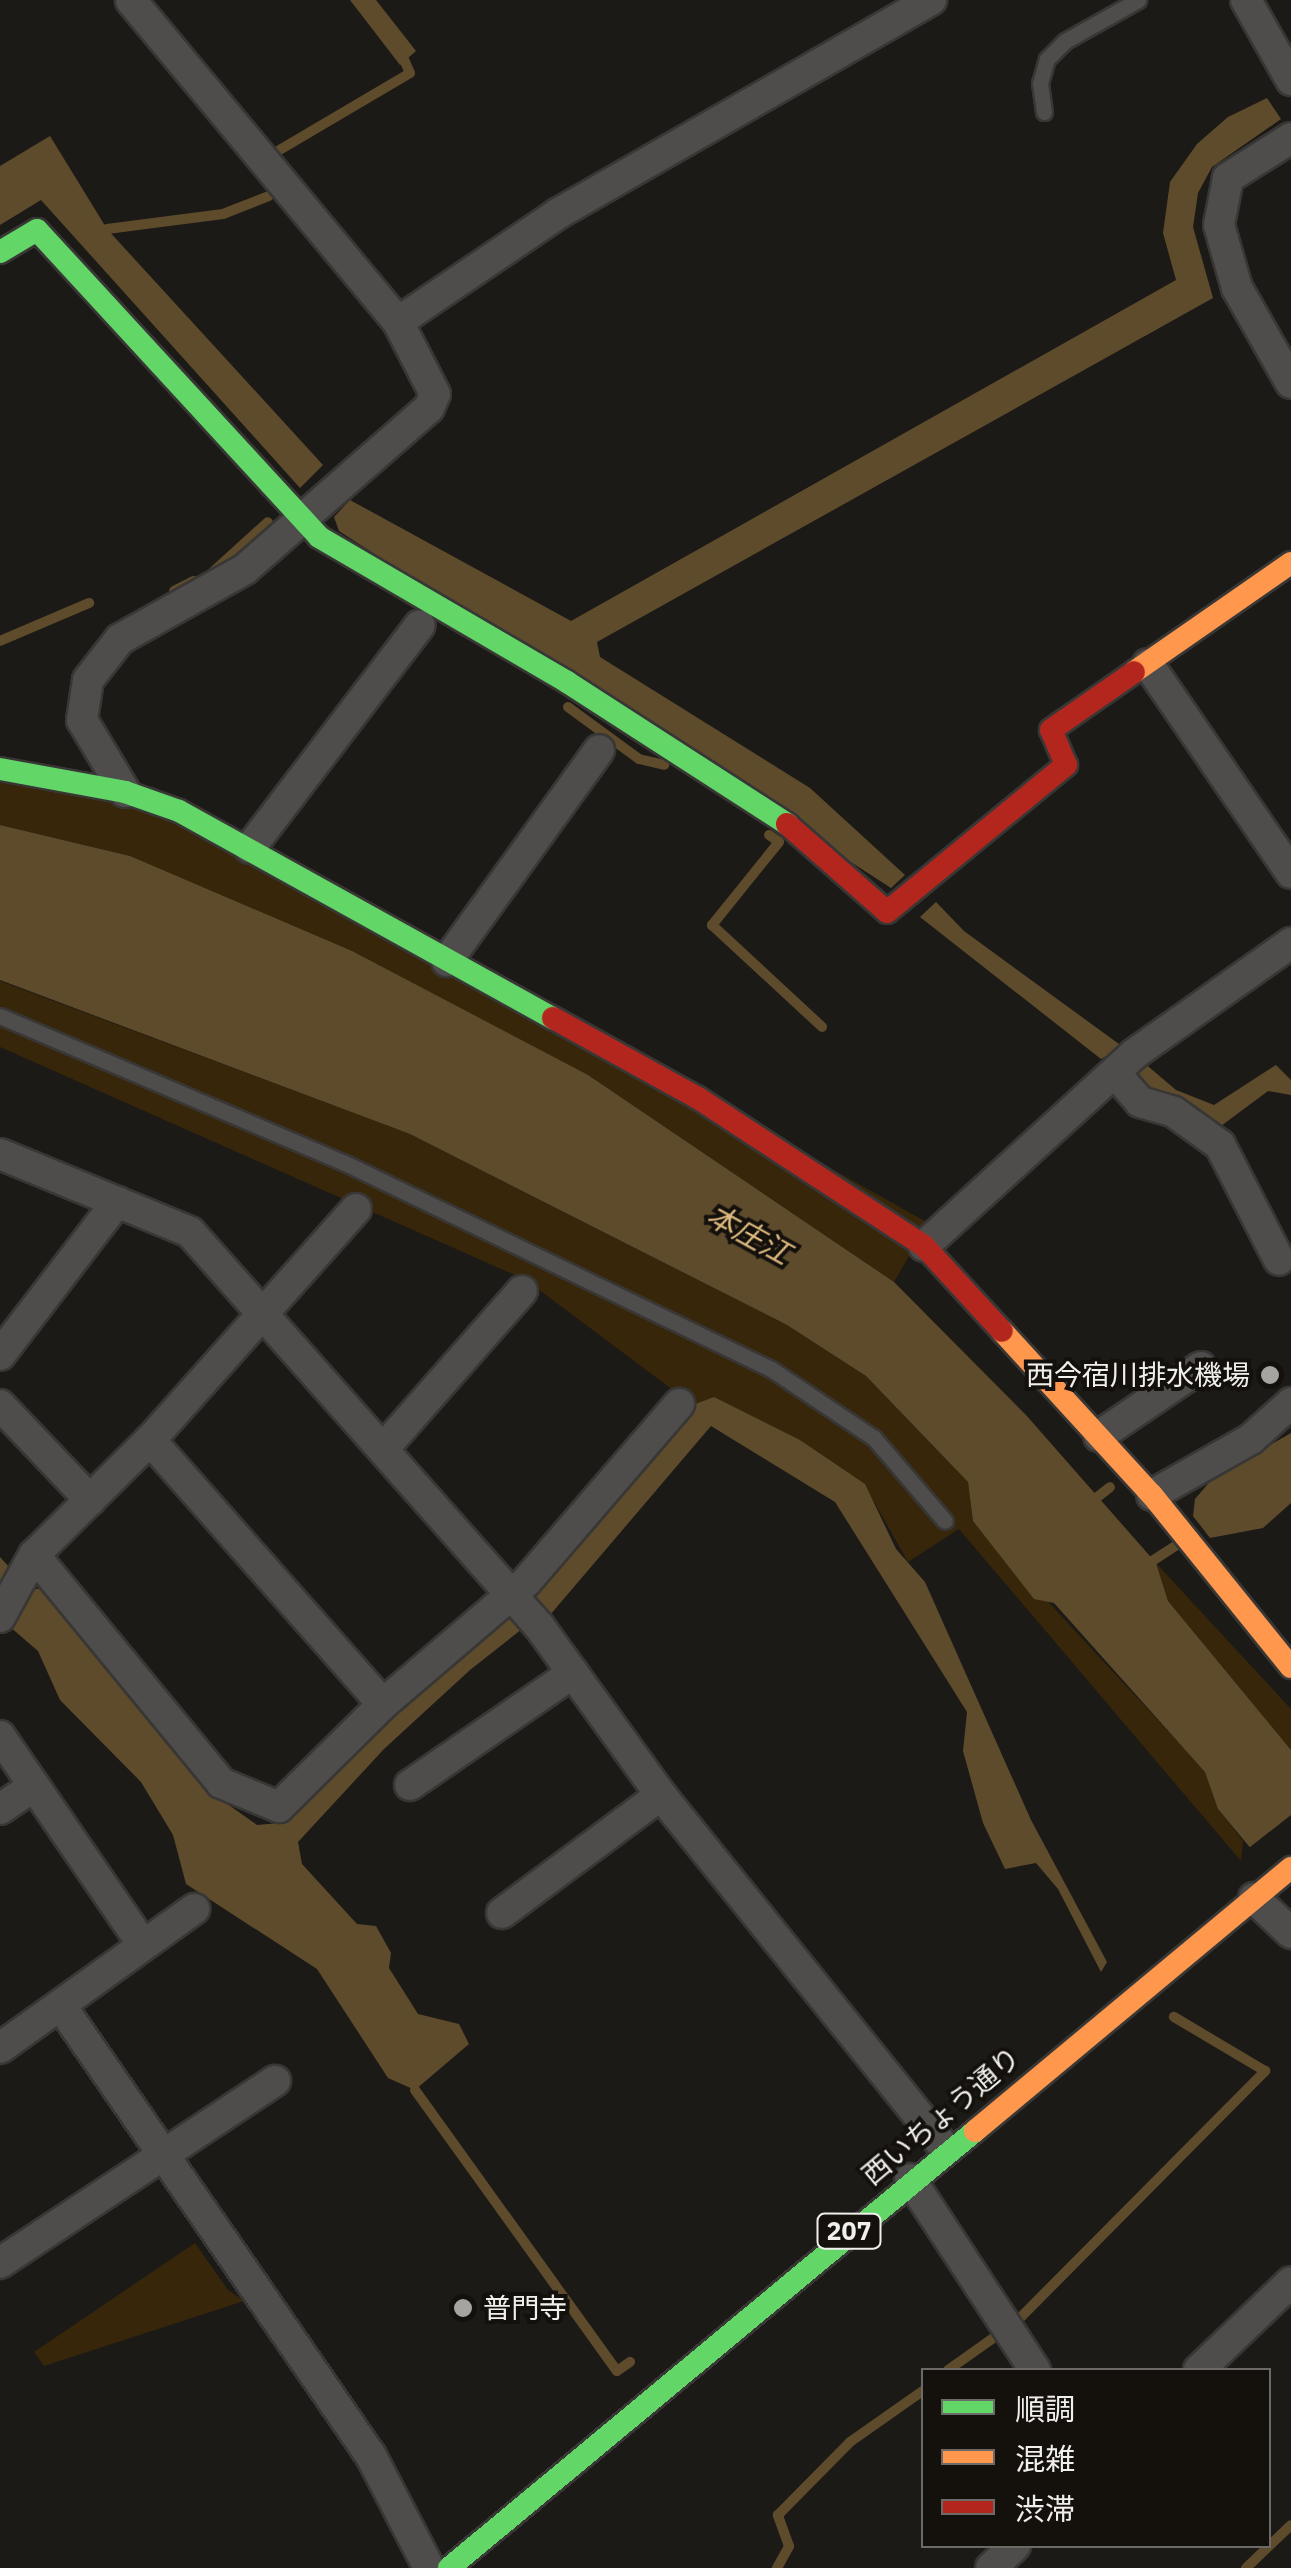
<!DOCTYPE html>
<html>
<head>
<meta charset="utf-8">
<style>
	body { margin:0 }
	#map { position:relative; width:1291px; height:2568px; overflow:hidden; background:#1c1a17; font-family:"IBM Plex Sans","Noto Sans JP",sans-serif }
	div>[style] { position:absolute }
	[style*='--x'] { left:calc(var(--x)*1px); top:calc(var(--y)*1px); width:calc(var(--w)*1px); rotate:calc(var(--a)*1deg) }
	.green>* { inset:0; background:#37260a }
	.water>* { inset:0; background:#5e4b2c }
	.pier>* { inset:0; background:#1c1a17 }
	.stream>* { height:10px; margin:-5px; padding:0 5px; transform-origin:5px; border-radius:5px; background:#5e4b2c }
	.roads { filter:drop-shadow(2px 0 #383735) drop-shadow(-2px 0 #383735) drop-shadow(0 2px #383735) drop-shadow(0 -2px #383735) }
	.lane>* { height:15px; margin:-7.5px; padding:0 7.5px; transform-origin:7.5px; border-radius:7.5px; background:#4e4d4b }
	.street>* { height:30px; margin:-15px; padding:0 15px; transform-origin:15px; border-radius:15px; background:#4e4d4b }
	.fast>* { height:22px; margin:-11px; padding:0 11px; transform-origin:11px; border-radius:11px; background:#63d668 }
	.slow>* { height:22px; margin:-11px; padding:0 11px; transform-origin:11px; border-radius:11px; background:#ff974d }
	.jam>* { height:22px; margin:-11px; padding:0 11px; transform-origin:11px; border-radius:11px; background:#b3261e }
	.dots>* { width:28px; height:28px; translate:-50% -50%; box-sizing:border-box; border:5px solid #14110d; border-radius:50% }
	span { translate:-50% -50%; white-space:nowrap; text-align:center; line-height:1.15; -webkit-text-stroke:8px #14110d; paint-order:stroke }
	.shield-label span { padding:2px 8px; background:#14110d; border:2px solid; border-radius:8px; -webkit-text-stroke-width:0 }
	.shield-label { font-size:25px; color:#f1efec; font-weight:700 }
	.poi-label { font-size:28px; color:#f1efec }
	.right { translate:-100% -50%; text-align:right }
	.left { translate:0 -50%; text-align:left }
	.street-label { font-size:28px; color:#f1efec }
	.water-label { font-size:30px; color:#dfba7f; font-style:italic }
	.legend { position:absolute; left:921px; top:2368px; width:350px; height:180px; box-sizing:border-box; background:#14110d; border:2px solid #6c6a66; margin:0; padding:12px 18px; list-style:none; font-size:30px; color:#f1efec }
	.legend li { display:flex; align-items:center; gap:20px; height:50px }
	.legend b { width:50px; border:2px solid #6c6a66 }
</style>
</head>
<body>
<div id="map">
	<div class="green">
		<i style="clip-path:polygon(0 760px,154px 787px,928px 1223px,894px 1282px,588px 1075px,130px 856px,0 825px)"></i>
		<i style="clip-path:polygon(0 981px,410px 1134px,787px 1325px,866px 1376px,968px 1482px,973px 1521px,1206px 1772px,1218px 1809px,1243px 1841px,1241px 1861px,959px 1529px,908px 1562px,864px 1484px,800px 1440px,715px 1398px,693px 1405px,526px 1280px,0 1047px)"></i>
		<i style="clip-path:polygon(1156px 1563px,1291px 1709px,1291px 1750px,1168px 1601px)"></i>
		<i style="clip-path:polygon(195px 2243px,228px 2290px,244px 2301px,44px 2366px,34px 2352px)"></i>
	</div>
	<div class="water">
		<i style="clip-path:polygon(350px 0,376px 0,416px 51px,400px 65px)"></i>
		<i style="clip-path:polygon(1267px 98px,1281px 119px,1212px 167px,1198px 193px,1193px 227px,1213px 298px,597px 642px,600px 657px,810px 788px,905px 875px,891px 888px,339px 531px,334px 517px,350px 500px,571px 621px,1176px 280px,1163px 233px,1170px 182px,1197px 144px,1228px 117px)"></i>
		<i style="clip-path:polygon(50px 136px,107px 229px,323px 465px,300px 488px,41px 200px,0 225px,0 166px)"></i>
		<i style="clip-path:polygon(0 825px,130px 856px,352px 951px,588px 1075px,894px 1282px,1026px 1415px,1156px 1563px,1168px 1601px,1291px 1750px,1291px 1897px,1218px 1809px,1205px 1772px,1054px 1603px,1034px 1599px,973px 1521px,968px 1482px,866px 1376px,787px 1325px,410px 1134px,0 980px)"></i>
		<i style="clip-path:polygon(936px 902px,964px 931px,1123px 1047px,1101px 1059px,920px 917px)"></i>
		<i style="clip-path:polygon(1143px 1062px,1176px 1090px,1214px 1105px,1276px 1065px,1291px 1080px,1291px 1095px,1268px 1091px,1221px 1126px,1148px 1091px,1134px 1073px)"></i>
		<i style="clip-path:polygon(714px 1397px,800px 1440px,865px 1484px,896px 1549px,925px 1582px,1031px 1820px,1107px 1962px,1101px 1972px,1058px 1889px,1036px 1863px,1005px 1869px,983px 1823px,963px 1751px,967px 1712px,835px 1502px,711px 1426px,550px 1615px,541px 1614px,470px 1670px,384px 1749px,298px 1842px,302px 1864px,357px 1924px,376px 1926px,391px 1953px,389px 1968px,418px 2014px,459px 2024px,469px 2044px,415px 2090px,388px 2078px,317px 1969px,186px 1884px,173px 1835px,141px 1782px,60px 1700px,38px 1651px,9px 1626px,0 1603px,0 1557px,9px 1567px,7px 1579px,23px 1591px,42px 1588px,202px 1786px,257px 1825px,280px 1823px,443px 1668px,536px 1596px,693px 1405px)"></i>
		<i style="clip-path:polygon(1291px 1433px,1291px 1503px,1263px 1528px,1210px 1538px,1193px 1516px,1195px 1499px,1213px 1478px)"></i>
	</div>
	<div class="pier">
		<i style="clip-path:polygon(1291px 1815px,1291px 1902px,1245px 1851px)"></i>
	</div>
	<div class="stream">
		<i style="--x:271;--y:155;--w:161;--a:-30.5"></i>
		<i style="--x:410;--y:73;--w:22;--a:-114"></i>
		<i style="--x:107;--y:229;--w:117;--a:-7.4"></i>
		<i style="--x:223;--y:214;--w:49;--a:-21.4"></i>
		<i style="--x:213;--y:572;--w:74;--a:-42.3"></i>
		<i style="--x:174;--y:591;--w:22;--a:-27"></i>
		<i style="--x:0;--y:641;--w:97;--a:-23.1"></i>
		<i style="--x:568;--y:707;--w:88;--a:36.2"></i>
		<i style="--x:639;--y:759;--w:26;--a:13"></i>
		<i style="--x:769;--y:835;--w:12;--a:35"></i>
		<i style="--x:779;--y:842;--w:107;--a:128.9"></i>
		<i style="--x:712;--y:925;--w:150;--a:42.8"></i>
		<i style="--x:1091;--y:1502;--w:24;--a:-38"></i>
		<i style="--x:1146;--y:1565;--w:37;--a:-33"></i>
		<i style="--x:415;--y:2090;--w:346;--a:54.3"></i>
		<i style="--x:617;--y:2371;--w:16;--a:-35"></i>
		<i style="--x:948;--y:2370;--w:83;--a:-35.2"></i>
		<i style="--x:1016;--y:2322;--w:354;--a:-45.2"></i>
		<i style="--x:1265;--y:2071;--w:106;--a:-149.3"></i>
		<i style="--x:777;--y:2568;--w:25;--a:-61"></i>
		<i style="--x:789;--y:2546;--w:33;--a:-110"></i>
		<i style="--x:778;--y:2515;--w:103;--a:-45.4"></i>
		<i style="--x:850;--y:2442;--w:90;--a:-35.1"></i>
		<i style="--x:1246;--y:2568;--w:62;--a:-43.7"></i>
	</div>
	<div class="roads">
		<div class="lane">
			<i style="--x:1044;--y:112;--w:29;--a:-98"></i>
			<i style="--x:1040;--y:83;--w:25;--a:-74"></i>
			<i style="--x:1047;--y:59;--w:25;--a:-45"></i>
			<i style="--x:1065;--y:41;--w:84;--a:-29.3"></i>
			<i style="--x:0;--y:1016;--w:375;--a:23.1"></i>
			<i style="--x:345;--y:1163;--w:473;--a:25.8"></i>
			<i style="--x:771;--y:1369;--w:124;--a:33.8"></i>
			<i style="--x:874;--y:1438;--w:109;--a:49.5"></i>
		</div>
		<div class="street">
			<i style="--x:1246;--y:0;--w:92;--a:60.6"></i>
			<i style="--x:1291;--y:138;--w:75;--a:147.6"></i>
			<i style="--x:1228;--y:178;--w:48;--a:100.8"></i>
			<i style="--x:1219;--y:225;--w:66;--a:74.1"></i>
			<i style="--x:1237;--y:288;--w:109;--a:60.4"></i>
			<i style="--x:398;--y:322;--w:194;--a:-34.1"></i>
			<i style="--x:559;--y:213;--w:429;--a:-29.8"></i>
			<i style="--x:1148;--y:664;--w:253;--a:55.6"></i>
			<i style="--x:125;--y:792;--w:84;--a:-120.8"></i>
			<i style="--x:82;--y:720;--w:40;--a:-81.5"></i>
			<i style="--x:88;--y:680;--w:52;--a:-52"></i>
			<i style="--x:120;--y:639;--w:143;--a:-29.2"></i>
			<i style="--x:245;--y:569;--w:244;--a:-41.2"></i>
			<i style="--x:429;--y:408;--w:15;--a:-67"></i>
			<i style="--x:435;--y:394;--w:81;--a:-117.2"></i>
			<i style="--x:398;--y:322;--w:418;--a:-129.7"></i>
			<i style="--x:250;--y:848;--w:280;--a:-52.7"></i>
			<i style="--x:447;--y:961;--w:260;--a:-54.2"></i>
			<i style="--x:1115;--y:1073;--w:38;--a:49"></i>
			<i style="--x:1140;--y:1102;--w:35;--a:16"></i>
			<i style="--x:1174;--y:1112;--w:57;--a:35.7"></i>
			<i style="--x:1220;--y:1145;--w:129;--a:62.8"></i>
			<i style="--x:0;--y:1154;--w:205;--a:22.3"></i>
			<i style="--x:190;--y:1232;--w:526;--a:48.47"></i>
			<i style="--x:539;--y:1626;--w:208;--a:54.2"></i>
			<i style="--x:661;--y:1795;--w:454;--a:51.2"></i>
			<i style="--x:356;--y:1209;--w:310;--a:131.7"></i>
			<i style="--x:150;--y:1440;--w:163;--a:135.2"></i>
			<i style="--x:34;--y:1555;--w:295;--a:50.6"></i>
			<i style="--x:221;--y:1783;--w:63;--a:22.5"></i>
			<i style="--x:279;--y:1807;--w:146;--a:-44.7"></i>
			<i style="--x:383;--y:1704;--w:188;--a:-40.5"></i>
			<i style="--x:526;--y:1582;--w:235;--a:-49.3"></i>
			<i style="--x:924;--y:1246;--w:285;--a:-42.4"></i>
			<i style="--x:1134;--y:1054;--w:192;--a:-35.3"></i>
			<i style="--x:0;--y:1355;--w:193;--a:-52.6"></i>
			<i style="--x:0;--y:1405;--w:131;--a:46.5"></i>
			<i style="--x:1099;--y:1436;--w:123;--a:-34.1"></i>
			<i style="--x:150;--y:1440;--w:352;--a:48.6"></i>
			<i style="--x:384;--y:1448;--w:209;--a:-48.7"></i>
			<i style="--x:1152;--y:1495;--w:114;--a:-29.5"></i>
			<i style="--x:1251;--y:1439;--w:54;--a:-42"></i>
			<i style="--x:0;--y:1617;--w:71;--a:-61.3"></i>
			<i style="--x:0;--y:1736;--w:253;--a:55.6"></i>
			<i style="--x:410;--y:1785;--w:198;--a:-34.5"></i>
			<i style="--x:0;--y:1809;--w:41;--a:-34.1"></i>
			<i style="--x:1254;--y:1898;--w:51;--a:43.4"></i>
			<i style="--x:502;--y:1913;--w:198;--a:-36.6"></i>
			<i style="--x:61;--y:2006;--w:546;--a:55.44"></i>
			<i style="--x:371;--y:2456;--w:126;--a:62.6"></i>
			<i style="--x:0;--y:2048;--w:239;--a:-35.6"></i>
			<i style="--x:910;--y:2179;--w:228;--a:56.8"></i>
			<i style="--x:0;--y:2263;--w:330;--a:-33.5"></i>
			<i style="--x:1199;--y:2370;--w:127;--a:-43.7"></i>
			<i style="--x:991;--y:2568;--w:33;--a:-43"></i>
		</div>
		<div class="fast">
			<i style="--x:0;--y:252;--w:43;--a:-30.7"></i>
			<i style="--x:37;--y:230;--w:417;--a:47.4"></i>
			<i style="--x:319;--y:537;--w:287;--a:30.3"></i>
			<i style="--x:567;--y:682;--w:262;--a:32.8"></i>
			<i style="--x:0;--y:769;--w:127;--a:10.4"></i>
			<i style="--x:125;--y:792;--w:57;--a:19.4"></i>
			<i style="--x:179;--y:811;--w:427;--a:29"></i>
			<i style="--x:449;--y:2568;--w:684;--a:-39.72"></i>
		</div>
		<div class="slow">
			<i style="--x:1134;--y:672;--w:191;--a:-34.8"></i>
			<i style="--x:1002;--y:1331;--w:222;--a:47.6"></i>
			<i style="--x:1152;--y:1495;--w:221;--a:51.1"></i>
			<i style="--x:975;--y:2131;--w:411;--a:-39.8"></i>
		</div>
		<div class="jam">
			<i style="--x:787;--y:824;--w:133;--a:41.3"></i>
			<i style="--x:887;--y:912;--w:232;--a:-39.4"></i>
			<i style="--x:1066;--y:765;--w:38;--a:-113"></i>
			<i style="--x:1051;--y:730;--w:101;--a:-34.9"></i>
			<i style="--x:553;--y:1018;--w:166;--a:28.9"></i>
			<i style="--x:698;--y:1098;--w:270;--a:33.2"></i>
			<i style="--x:924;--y:1246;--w:115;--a:47.5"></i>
		</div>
	</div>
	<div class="dots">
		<i style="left:1270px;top:1375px;background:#a6a4a1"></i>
		<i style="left:463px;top:2308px;background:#a6a4a1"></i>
	</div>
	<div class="shield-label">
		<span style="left:849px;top:2231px">207</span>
	</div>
	<div class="poi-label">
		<span class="right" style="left:1250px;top:1375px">西今宿川排水機場</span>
		<span class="left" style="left:483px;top:2308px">普門寺</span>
	</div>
	<div class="street-label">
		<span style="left:941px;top:2116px;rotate:-40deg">西いちょう通り</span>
	</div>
	<div class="water-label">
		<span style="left:749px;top:1234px;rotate:29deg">本庄江</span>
	</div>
	<ul class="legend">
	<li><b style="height:12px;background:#63d668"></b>順調</li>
	<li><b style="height:12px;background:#ff974d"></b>混雑</li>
	<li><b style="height:12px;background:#b3261e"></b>渋滞</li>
	</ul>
</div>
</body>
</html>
